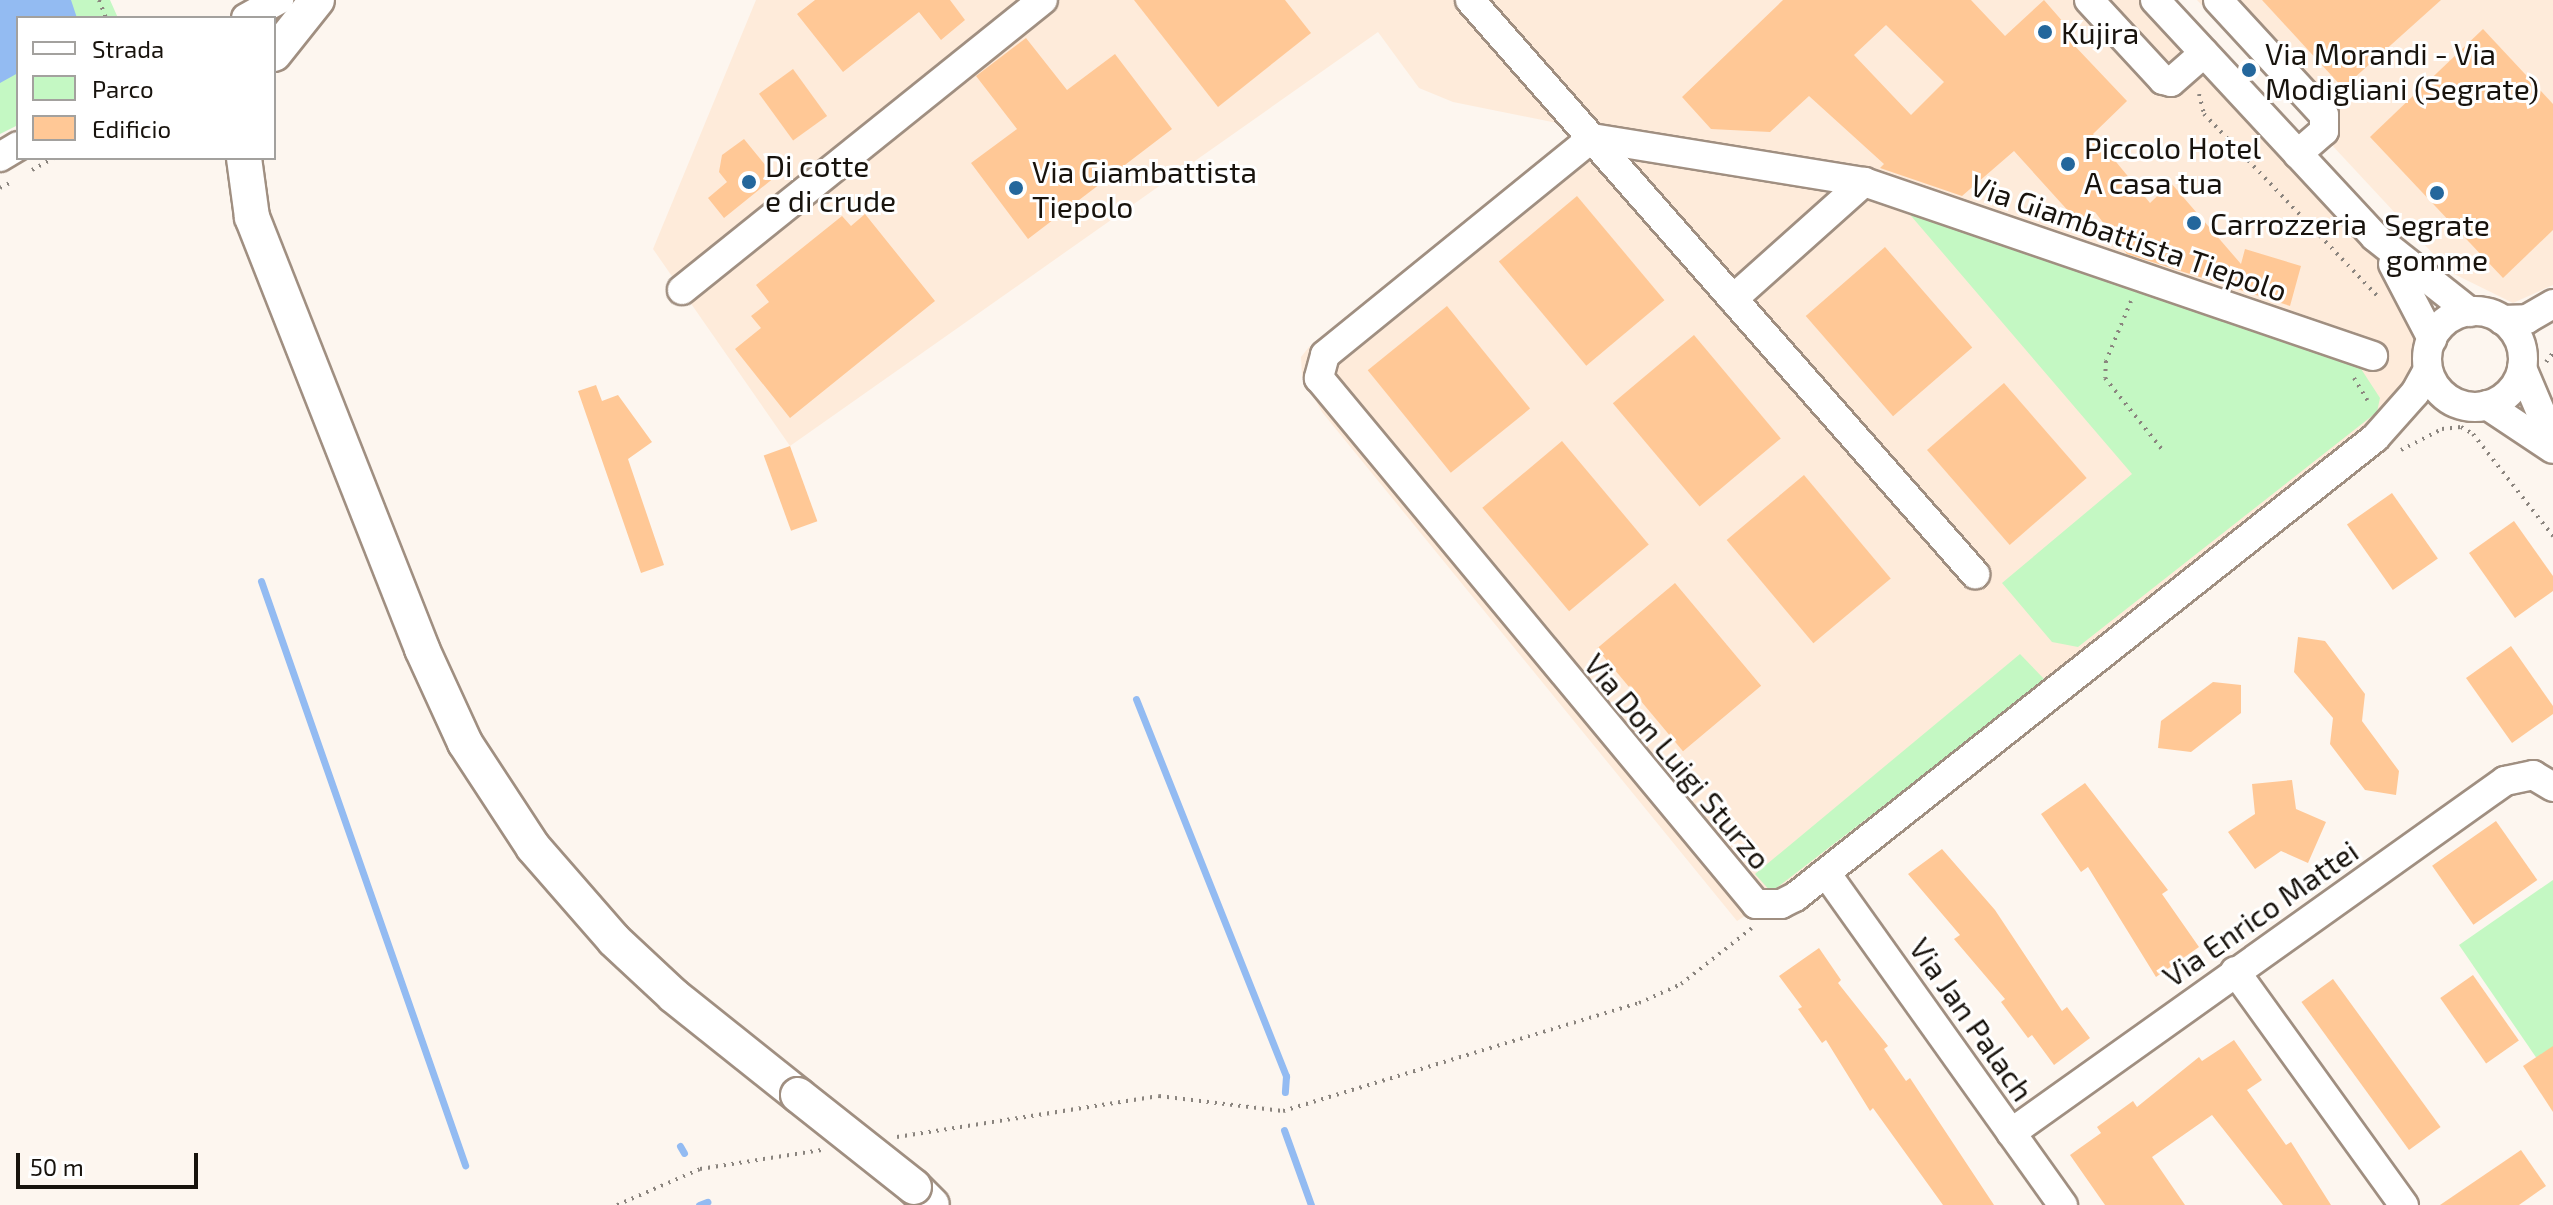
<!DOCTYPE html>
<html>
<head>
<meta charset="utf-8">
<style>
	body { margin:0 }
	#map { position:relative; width:2553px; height:1205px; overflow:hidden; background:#fdf6ef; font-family:"Exo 2",sans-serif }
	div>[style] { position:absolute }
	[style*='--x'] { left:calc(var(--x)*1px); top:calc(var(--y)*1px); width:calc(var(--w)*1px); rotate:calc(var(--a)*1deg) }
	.built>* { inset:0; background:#feebda }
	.green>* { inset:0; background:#c4f8c3 }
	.water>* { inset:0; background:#93bbf2 }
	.stream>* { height:7px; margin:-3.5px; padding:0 3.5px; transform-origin:3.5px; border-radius:3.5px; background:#93bbf2 }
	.building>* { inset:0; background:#ffc896; transform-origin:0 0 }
	.path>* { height:4px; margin-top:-2px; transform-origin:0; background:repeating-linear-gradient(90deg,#8a847e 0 2px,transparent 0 8px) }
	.roads { filter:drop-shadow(2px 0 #a08f81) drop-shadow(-2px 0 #a08f81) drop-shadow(0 2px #a08f81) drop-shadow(0 -2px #a08f81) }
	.minor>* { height:28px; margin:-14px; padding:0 14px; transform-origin:14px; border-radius:14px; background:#fff }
	.minor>.ring { margin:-14px; padding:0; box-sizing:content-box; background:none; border:28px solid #fff; border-radius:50% }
	.major>* { height:34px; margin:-17px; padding:0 17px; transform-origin:17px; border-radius:17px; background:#fff }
	.bridges { filter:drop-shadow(2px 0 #a08f81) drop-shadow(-2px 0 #a08f81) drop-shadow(0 2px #a08f81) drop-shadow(0 -2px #a08f81) }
	.major-bridge>* { height:34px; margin:-17px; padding:0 17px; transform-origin:17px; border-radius:17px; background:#fff }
	.dots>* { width:22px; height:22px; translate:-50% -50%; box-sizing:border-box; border:4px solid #fff; border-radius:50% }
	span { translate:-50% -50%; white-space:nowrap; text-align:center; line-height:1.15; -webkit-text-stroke:6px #fff; paint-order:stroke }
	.poi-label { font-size:30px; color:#18130d }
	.left { translate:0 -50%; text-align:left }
	.street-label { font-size:30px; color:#18130d }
	.legend { position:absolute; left:16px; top:16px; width:260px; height:144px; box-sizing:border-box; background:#fff; border:2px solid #a3a19e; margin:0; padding:10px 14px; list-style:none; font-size:24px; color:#18130d }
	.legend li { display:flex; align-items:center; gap:16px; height:40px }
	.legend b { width:40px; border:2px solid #a3a19e }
	.scale { position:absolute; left:16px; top:1153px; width:182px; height:36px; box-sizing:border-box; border:4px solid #18130d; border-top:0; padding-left:10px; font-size:24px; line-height:28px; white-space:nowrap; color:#18130d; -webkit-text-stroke:6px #fff; paint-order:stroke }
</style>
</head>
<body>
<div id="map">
	<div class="built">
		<i style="clip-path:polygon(756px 0,2140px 0,2364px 240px,2402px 289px,2423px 346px,2421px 369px,2411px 392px,1821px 869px,1737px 921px,1322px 412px,1302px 376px,1301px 357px,1309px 347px,1569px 139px,1557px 123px,1453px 102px,1419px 88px,1378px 32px,790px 446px,653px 249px)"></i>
		<i style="clip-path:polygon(2197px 0,2553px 0,2553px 285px,2513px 303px,2450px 272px)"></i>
	</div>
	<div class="green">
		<i style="clip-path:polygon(0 0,110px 0,118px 18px,18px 18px,18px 125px,0 134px)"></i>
		<i style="clip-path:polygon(1906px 210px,2354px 358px,2380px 398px,2377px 412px,2078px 647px,2052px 642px,2002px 583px,2132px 474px)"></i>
		<i style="clip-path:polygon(2020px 654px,2046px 681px,1771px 892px,1755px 874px)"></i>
		<i style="clip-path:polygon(2553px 880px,2553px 1082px,2459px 945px)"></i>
	</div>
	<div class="water">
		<i style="clip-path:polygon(0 0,71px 0,77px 18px,18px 18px,18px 73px,0 83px)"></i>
	</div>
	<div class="stream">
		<i style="--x:261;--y:581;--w:619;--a:70.74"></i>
		<i style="--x:1136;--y:699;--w:406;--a:68.3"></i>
		<i style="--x:1286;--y:1076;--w:16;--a:94"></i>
		<i style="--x:1284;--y:1130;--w:80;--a:70.2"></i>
		<i style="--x:680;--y:1146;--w:8;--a:60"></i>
		<i style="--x:699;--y:1205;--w:9;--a:-21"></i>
	</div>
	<div class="building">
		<i style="clip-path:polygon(815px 0,950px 0,965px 20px,941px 40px,919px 12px,843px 72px,797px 14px)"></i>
		<i style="clip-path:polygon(1134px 0,1285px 0,1311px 33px,1218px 107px)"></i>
		<i style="clip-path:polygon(evenodd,1783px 0,1971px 0,2005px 36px,2044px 0,2077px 38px,2072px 43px,2127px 101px,2093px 134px,2150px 203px,2171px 183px,2241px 264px,2245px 249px,2301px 266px,2290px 306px,2127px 254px,2095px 212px,2081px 225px,2014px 151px,1962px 196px,1880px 168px,1884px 164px,1809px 96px,1770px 132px,1711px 129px,1682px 97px,1783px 0,1886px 25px,1944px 82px,1911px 115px,1854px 55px,1886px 25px)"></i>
		<i style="clip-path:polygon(2262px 0,2441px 0,2343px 88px)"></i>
		<i style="clip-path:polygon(2483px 29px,2553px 104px,2553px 230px,2503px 278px,2370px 137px)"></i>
		<i style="clip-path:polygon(1026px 38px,1067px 90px,1115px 54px,1172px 129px,1028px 239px,971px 163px,1017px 129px,976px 76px)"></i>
		<i style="left:793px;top:69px;width:58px;height:42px;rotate:54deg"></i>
		<i style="clip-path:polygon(744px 139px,775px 177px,724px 218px,708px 198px,727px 182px,719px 172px,722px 155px)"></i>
		<i style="left:1577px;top:196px;width:136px;height:102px;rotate:50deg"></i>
		<i style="clip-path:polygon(865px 214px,935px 301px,790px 418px,735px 349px,761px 328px,751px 316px,769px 302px,756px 285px,842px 216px,851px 226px)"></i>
		<i style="left:1885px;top:247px;width:133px;height:105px;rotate:49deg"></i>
		<i style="left:1447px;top:306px;width:132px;height:102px;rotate:51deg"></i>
		<i style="left:1694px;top:335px;width:135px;height:106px;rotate:50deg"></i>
		<i style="left:2004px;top:383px;width:126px;height:102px;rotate:49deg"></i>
		<i style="clip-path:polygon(596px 385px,602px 401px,618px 395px,652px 442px,628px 459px,664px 565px,641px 573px,578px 391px)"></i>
		<i style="left:1562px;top:441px;width:135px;height:104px;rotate:50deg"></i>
		<i style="left:790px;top:446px;width:80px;height:28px;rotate:70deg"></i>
		<i style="left:1804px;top:475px;width:135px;height:101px;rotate:50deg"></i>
		<i style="left:2392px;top:493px;width:80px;height:55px;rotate:55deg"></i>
		<i style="clip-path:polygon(2514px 521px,2553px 576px,2553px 591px,2515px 618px,2469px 553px)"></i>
		<i style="left:1675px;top:583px;width:134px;height:102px;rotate:50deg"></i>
		<i style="clip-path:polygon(2298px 637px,2325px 641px,2365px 694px,2362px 721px,2399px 771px,2396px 795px,2365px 790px,2330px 744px,2333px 718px,2294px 672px)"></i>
		<i style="clip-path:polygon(2511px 646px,2553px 706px,2553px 714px,2512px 743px,2466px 678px)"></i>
		<i style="clip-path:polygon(2213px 682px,2241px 685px,2241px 713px,2191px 752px,2158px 748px,2161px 721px)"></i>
		<i style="clip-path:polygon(2292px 780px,2296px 809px,2326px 822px,2308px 863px,2281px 851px,2255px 869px,2228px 832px,2255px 814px,2252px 784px)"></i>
		<i style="clip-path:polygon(2085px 783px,2168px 890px,2162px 894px,2199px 947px,2156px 977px,2088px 867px,2081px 872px,2041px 814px)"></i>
		<i style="left:2496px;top:821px;width:72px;height:78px;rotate:55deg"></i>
		<i style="clip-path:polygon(1942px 849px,1995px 910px,2062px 1011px,2067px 1007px,2090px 1038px,2054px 1065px,2032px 1035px,2028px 1038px,2001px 1002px,2005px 999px,1954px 939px,1960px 935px,1908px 874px)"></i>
		<i style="clip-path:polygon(1819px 948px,1841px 980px,1838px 983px,1888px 1046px,1884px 1049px,1906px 1081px,1910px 1078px,1994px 1205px,1943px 1205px,1873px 1108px,1870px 1111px,1826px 1040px,1822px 1043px,1798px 1009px,1802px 1007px,1779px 976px)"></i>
		<i style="left:2473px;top:975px;width:80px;height:40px;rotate:55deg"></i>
		<i style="left:2333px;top:979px;width:183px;height:39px;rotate:54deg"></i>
		<i style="clip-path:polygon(2234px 1040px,2262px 1080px,2247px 1090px,2286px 1145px,2291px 1142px,2331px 1205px,2283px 1205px,2212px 1115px,2152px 1157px,2185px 1205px,2105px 1205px,2070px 1155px,2101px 1133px,2097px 1127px,2133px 1101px,2137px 1107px,2199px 1057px,2202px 1061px)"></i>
		<i style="clip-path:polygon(2553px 1046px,2553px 1112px,2523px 1066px)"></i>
		<i style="clip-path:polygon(2521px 1150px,2546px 1186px,2519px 1205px,2440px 1205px)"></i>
	</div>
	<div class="path">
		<i style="--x:99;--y:0;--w:19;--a:69"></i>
		<i style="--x:2199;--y:94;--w:21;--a:76"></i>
		<i style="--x:2204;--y:114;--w:254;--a:46.4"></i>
		<i style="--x:32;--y:170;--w:25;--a:-29"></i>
		<i style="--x:0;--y:188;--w:11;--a:-27"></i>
		<i style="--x:2131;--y:301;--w:65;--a:112.6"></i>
		<i style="--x:2106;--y:361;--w:17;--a:93"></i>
		<i style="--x:2105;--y:378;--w:95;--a:51.4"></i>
		<i style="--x:2546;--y:362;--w:11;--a:-52"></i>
		<i style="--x:2354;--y:378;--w:26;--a:59"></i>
		<i style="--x:2401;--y:450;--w:46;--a:-27.1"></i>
		<i style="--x:2442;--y:429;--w:19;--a:-6"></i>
		<i style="--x:2461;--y:427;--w:14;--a:30"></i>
		<i style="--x:2473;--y:434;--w:130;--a:51.9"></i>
		<i style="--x:897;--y:1137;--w:265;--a:-8.9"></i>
		<i style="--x:1159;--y:1096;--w:125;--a:6.9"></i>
		<i style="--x:1283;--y:1111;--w:372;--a:-16.9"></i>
		<i style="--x:1639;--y:1003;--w:46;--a:-24.3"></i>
		<i style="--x:1681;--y:984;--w:90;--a:-38.3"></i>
		<i style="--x:617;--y:1205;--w:90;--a:-23.4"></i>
		<i style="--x:700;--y:1169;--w:123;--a:-8.9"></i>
	</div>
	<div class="roads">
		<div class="minor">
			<i style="--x:1470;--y:0;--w:765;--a:48.66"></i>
			<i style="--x:2089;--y:0;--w:109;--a:47.2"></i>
			<i style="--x:2163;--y:80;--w:8;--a:14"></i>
			<i style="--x:2171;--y:82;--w:44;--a:-41.3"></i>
			<i style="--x:2155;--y:0;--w:323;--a:47.1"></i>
			<i style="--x:2375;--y:237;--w:121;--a:38.3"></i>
			<i style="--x:2218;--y:0;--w:156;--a:47.3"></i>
			<i style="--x:2324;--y:115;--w:16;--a:90"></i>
			<i style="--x:2324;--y:131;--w:35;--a:139"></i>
			<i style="--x:246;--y:18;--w:38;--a:-29"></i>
			<i style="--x:1592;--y:138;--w:344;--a:140.9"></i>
			<i style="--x:1325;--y:355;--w:24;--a:105"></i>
			<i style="--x:1319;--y:378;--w:684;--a:50.28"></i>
			<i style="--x:1756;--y:904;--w:25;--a:0"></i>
			<i style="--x:1781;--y:904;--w:16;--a:-27"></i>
			<i style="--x:1795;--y:897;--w:740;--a:-38.36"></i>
			<i style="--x:2375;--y:438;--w:60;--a:-48.4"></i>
			<i style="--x:2415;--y:393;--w:26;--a:-61"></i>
			<i style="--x:1592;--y:138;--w:276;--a:9.2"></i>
			<i style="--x:1864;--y:182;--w:538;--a:18.87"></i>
			<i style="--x:0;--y:157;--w:21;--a:-31"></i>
			<i style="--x:2393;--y:264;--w:85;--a:62.5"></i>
			<i style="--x:682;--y:290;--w:463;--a:-38.8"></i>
			<i style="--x:1733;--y:299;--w:176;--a:-41.8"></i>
			<i class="ring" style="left:2427px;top:311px;width:68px;height:68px"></i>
			<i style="--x:2502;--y:320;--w:25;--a:-2"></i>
			<i style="--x:2527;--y:319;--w:30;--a:-30"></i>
			<i style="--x:2522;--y:368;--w:79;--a:67"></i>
			<i style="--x:2487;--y:405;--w:79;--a:33.7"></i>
			<i style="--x:1826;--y:873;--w:408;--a:54.5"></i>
			<i style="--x:2235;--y:971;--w:289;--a:54.2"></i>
			<i style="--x:2011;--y:1133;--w:607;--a:-35.47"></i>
			<i style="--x:2505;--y:781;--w:29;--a:-12"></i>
			<i style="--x:2533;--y:775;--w:23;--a:31"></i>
		</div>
		<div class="major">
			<i style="--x:274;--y:54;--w:69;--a:-51.5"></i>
			<i style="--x:244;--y:158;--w:60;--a:82.3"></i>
			<i style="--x:252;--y:217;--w:464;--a:68.5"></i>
			<i style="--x:422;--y:649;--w:103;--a:65.4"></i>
			<i style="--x:465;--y:743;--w:124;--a:56.8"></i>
			<i style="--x:533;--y:847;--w:123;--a:48.9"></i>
			<i style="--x:614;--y:940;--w:82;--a:43"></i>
			<i style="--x:674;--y:996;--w:159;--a:38.6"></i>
			<i style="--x:914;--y:1187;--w:25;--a:45"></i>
		</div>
	</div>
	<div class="bridges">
		<div class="major-bridge">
			<i style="--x:798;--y:1095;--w:148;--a:38.4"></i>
		</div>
	</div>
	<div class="dots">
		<i style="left:2045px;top:32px;background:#24679c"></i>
		<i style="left:2249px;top:70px;background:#24679c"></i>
		<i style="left:2068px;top:164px;background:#24679c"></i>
		<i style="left:749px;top:182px;background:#24679c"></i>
		<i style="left:1016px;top:188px;background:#24679c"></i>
		<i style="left:2437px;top:193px;background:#24679c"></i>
		<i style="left:2194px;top:223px;background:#24679c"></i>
	</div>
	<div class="poi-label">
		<span class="left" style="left:2061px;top:32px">Kujira</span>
		<span class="left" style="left:2265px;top:70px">Via Morandi - Via<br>Modigliani (Segrate)</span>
		<span class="left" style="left:2084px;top:164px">Piccolo Hotel<br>A casa tua</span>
		<span class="left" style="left:765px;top:182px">Di cotte<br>e di crude</span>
		<span class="left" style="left:1032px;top:188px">Via Giambattista<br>Tiepolo</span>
		<span class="left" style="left:2210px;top:223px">Carrozzeria</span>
		<span style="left:2437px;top:241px">Segrate<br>gomme</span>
	</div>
	<div class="street-label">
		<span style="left:2129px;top:237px;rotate:19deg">Via Giambattista Tiepolo</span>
		<span style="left:1678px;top:761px;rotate:50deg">Via Don Luigi Sturzo</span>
		<span style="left:2260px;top:913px;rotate:-35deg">Via Enrico Mattei</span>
		<span style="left:1972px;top:1019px;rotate:55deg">Via Jan Palach</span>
	</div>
	<ul class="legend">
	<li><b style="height:10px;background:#fff"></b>Strada</li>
	<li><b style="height:22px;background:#c4f8c3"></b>Parco</li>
	<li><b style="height:22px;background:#ffc896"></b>Edificio</li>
	</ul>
	<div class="scale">50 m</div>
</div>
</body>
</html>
